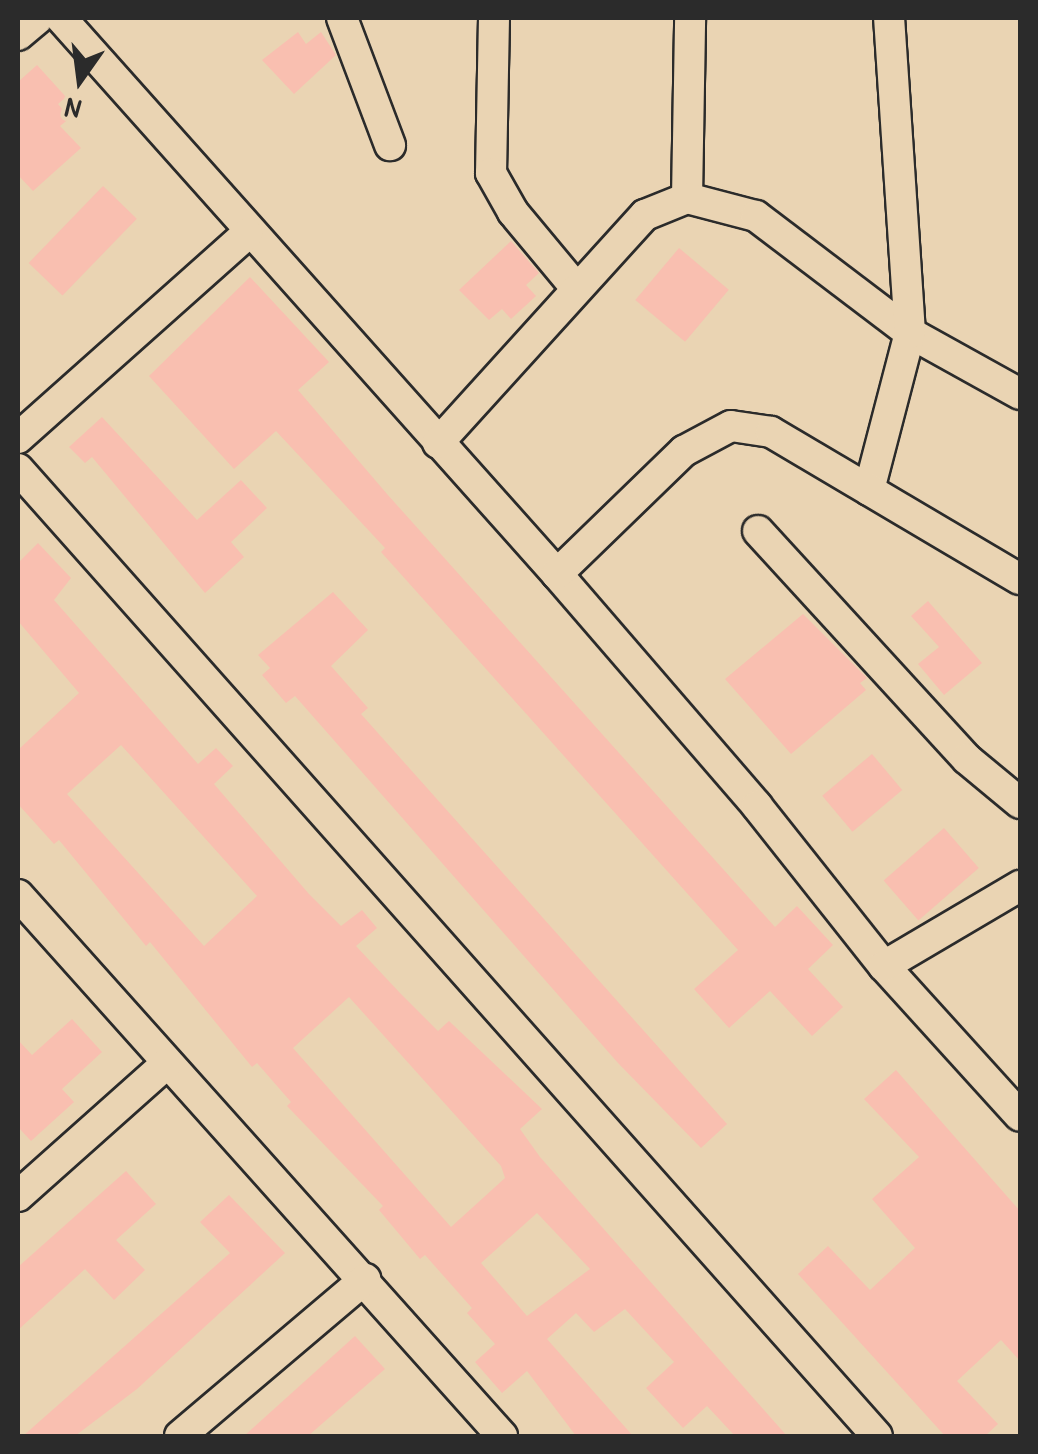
<!DOCTYPE html>
<html>
<head>
<meta charset="utf-8">
<style>
	body { margin:0 }
	#map { position:relative; width:1038px; height:1454px; overflow:hidden; background:#ead4b3; font-family:"Patrick Hand",sans-serif }
	div>[style] { position:absolute }
	[style*='--x'] { left:calc(var(--x)*1px); top:calc(var(--y)*1px); width:calc(var(--w)*1px); rotate:calc(var(--a)*1deg) }
	.building>* { inset:0; background:#f9bfb0; transform-origin:0 0 }
	.roads { filter:drop-shadow(2px 0 #2b2b2b) drop-shadow(-2px 0 #2b2b2b) drop-shadow(0 2px #2b2b2b) drop-shadow(0 -2px #2b2b2b) }
	.street>* { height:30px; margin:-15px; padding:0 15px; transform-origin:15px; border-radius:15px; background:#ead4b3 }
	span { translate:-50% -50%; white-space:nowrap; text-align:center; line-height:1.15; -webkit-text-stroke:8px #ead4b3; paint-order:stroke }
	.frame { position:absolute; inset:0; border:20px solid #2b2b2b; pointer-events:none }
	.north { position:absolute; left:30px; top:30px; width:100px; height:100px; -webkit-text-stroke:8px #ead4b3; paint-order:stroke; rotate:194deg; font-size:28px; font-weight:700; line-height:40px; text-align:center; color:#2b2b2b }
	.north::after { content:''; display:block; margin:auto; width:35px; height:45px; background:#2b2b2b; clip-path:polygon(50% 0,100% 100%,50% 72%,0 100%) }
</style>
</head>
<body>
<div id="map">
	<div class="building">
		<i style="clip-path:polygon(298px 32px,306px 44px,321px 32px,336px 55px,294px 94px,262px 60px)"></i>
		<i style="clip-path:polygon(37px 65px,66px 97px,58px 104px,70px 118px,60px 126px,81px 148px,33px 191px,18px 175px,18px 82px)"></i>
		<i style="left:103px;top:186px;width:47px;height:107px;rotate:44deg"></i>
		<i style="clip-path:polygon(511px 241px,539px 273px,526px 285px,536px 296px,511px 319px,502px 309px,489px 320px,459px 290px)"></i>
		<i style="left:679px;top:248px;width:65px;height:68px;rotate:40deg"></i>
		<i style="clip-path:polygon(250px 277px,329px 362px,298px 390px,387px 494px,775px 927px,797px 906px,833px 945px,808px 969px,843px 1007px,812px 1036px,770px 991px,729px 1028px,694px 989px,738px 950px,381px 552px,385px 548px,276px 431px,234px 469px,149px 376px)"></i>
		<i style="clip-path:polygon(102px 417px,197px 520px,241px 480px,267px 508px,231px 542px,244px 557px,205px 593px,92px 457px,85px 463px,69px 447px)"></i>
		<i style="clip-path:polygon(evenodd,38px 543px,71px 578px,54px 600px,198px 764px,216px 748px,233px 766px,214px 784px,309px 894px,341px 926px,362px 910px,377px 928px,356px 946px,400px 993px,438px 1031px,449px 1021px,542px 1109px,520px 1129px,540px 1157px,787px 1436px,735px 1436px,707px 1406px,683px 1428px,646px 1388px,674px 1362px,625px 1309px,594px 1332px,576px 1313px,547px 1339px,633px 1436px,576px 1436px,527px 1371px,502px 1393px,475px 1362px,495px 1344px,467px 1313px,472px 1308px,425px 1255px,420px 1259px,379px 1210px,383px 1206px,287px 1106px,291px 1102px,257px 1063px,252px 1067px,150px 942px,146px 946px,59px 840px,54px 844px,18px 804px,18px 750px,79px 693px,18px 621px,18px 563px,38px 543px,121px 745px,257px 896px,204px 946px,67px 794px,121px 745px,38px 543px,349px 997px,501px 1166px,505px 1178px,451px 1227px,293px 1048px,349px 997px,38px 543px,537px 1213px,590px 1269px,527px 1316px,481px 1263px,537px 1213px)"></i>
		<i style="clip-path:polygon(333px 592px,368px 630px,331px 666px,368px 708px,361px 714px,727px 1124px,701px 1148px,618px 1063px,295px 696px,286px 703px,262px 675px,270px 668px,258px 655px)"></i>
		<i style="clip-path:polygon(928px 601px,982px 663px,944px 695px,918px 664px,939px 647px,911px 616px)"></i>
		<i style="clip-path:polygon(803px 614px,867px 678px,860px 683px,866px 690px,791px 754px,725px 679px)"></i>
		<i style="left:872px;top:754px;width:47px;height:65px;rotate:50deg"></i>
		<i style="left:944px;top:828px;width:53px;height:80px;rotate:49deg"></i>
		<i style="clip-path:polygon(72px 1019px,102px 1052px,62px 1089px,74px 1102px,31px 1141px,18px 1127px,18px 1040px,32px 1055px)"></i>
		<i style="clip-path:polygon(896px 1070px,1020px 1211px,1020px 1361px,1001px 1340px,957px 1381px,998px 1424px,985px 1436px,945px 1436px,798px 1274px,828px 1246px,870px 1290px,915px 1248px,872px 1199px,919px 1157px,864px 1099px)"></i>
		<i style="clip-path:polygon(126px 1171px,156px 1204px,116px 1240px,145px 1270px,114px 1300px,85px 1269px,18px 1330px,18px 1267px)"></i>
		<i style="clip-path:polygon(229px 1195px,285px 1253px,137px 1389px,75px 1436px,23px 1436px,230px 1253px,200px 1222px)"></i>
		<i style="clip-path:polygon(355px 1336px,385px 1369px,308px 1436px,244px 1436px)"></i>
	</div>
	<div class="roads">
		<div class="street">
			<i style="--x:61;--y:18;--w:745;--a:48.26"></i>
			<i style="--x:557;--y:574;--w:306;--a:49.2"></i>
			<i style="--x:757;--y:806;--w:204;--a:51.6"></i>
			<i style="--x:884;--y:966;--w:202;--a:47.8"></i>
			<i style="--x:342;--y:18;--w:136;--a:69.3"></i>
			<i style="--x:494;--y:18;--w:155;--a:91.1"></i>
			<i style="--x:491;--y:173;--w:45;--a:60.6"></i>
			<i style="--x:513;--y:212;--w:100;--a:50.3"></i>
			<i style="--x:18;--y:35;--w:26;--a:-40"></i>
			<i style="--x:687;--y:198;--w:180;--a:-89"></i>
			<i style="--x:18;--y:438;--w:307;--a:-41.7"></i>
			<i style="--x:438;--y:443;--w:308;--a:-47.8"></i>
			<i style="--x:645;--y:215;--w:45;--a:-22"></i>
			<i style="--x:687;--y:198;--w:71;--a:14.6"></i>
			<i style="--x:756;--y:216;--w:193;--a:37.2"></i>
			<i style="--x:910;--y:333;--w:126;--a:29"></i>
			<i style="--x:18;--y:469;--w:1293;--a:48.38"></i>
			<i style="--x:869;--y:490;--w:162;--a:-75.4"></i>
			<i style="--x:910;--y:333;--w:316;--a:-93.8"></i>
			<i style="--x:758;--y:531;--w:309;--a:47.5"></i>
			<i style="--x:967;--y:759;--w:69;--a:39.7"></i>
			<i style="--x:557;--y:574;--w:177;--a:-44.1"></i>
			<i style="--x:684;--y:451;--w:53;--a:-28"></i>
			<i style="--x:731;--y:426;--w:40;--a:8.5"></i>
			<i style="--x:771;--y:432;--w:289;--a:30.6"></i>
			<i style="--x:18;--y:895;--w:726;--a:48.18"></i>
			<i style="--x:884;--y:966;--w:158;--a:-30.5"></i>
			<i style="--x:18;--y:1196;--w:198;--a:-41.7"></i>
			<i style="--x:180;--y:1436;--w:243;--a:-40.3"></i>
		</div>
	</div>
	<div class="frame"></div>
	<div class="north">N</div>
</div>
</body>
</html>
